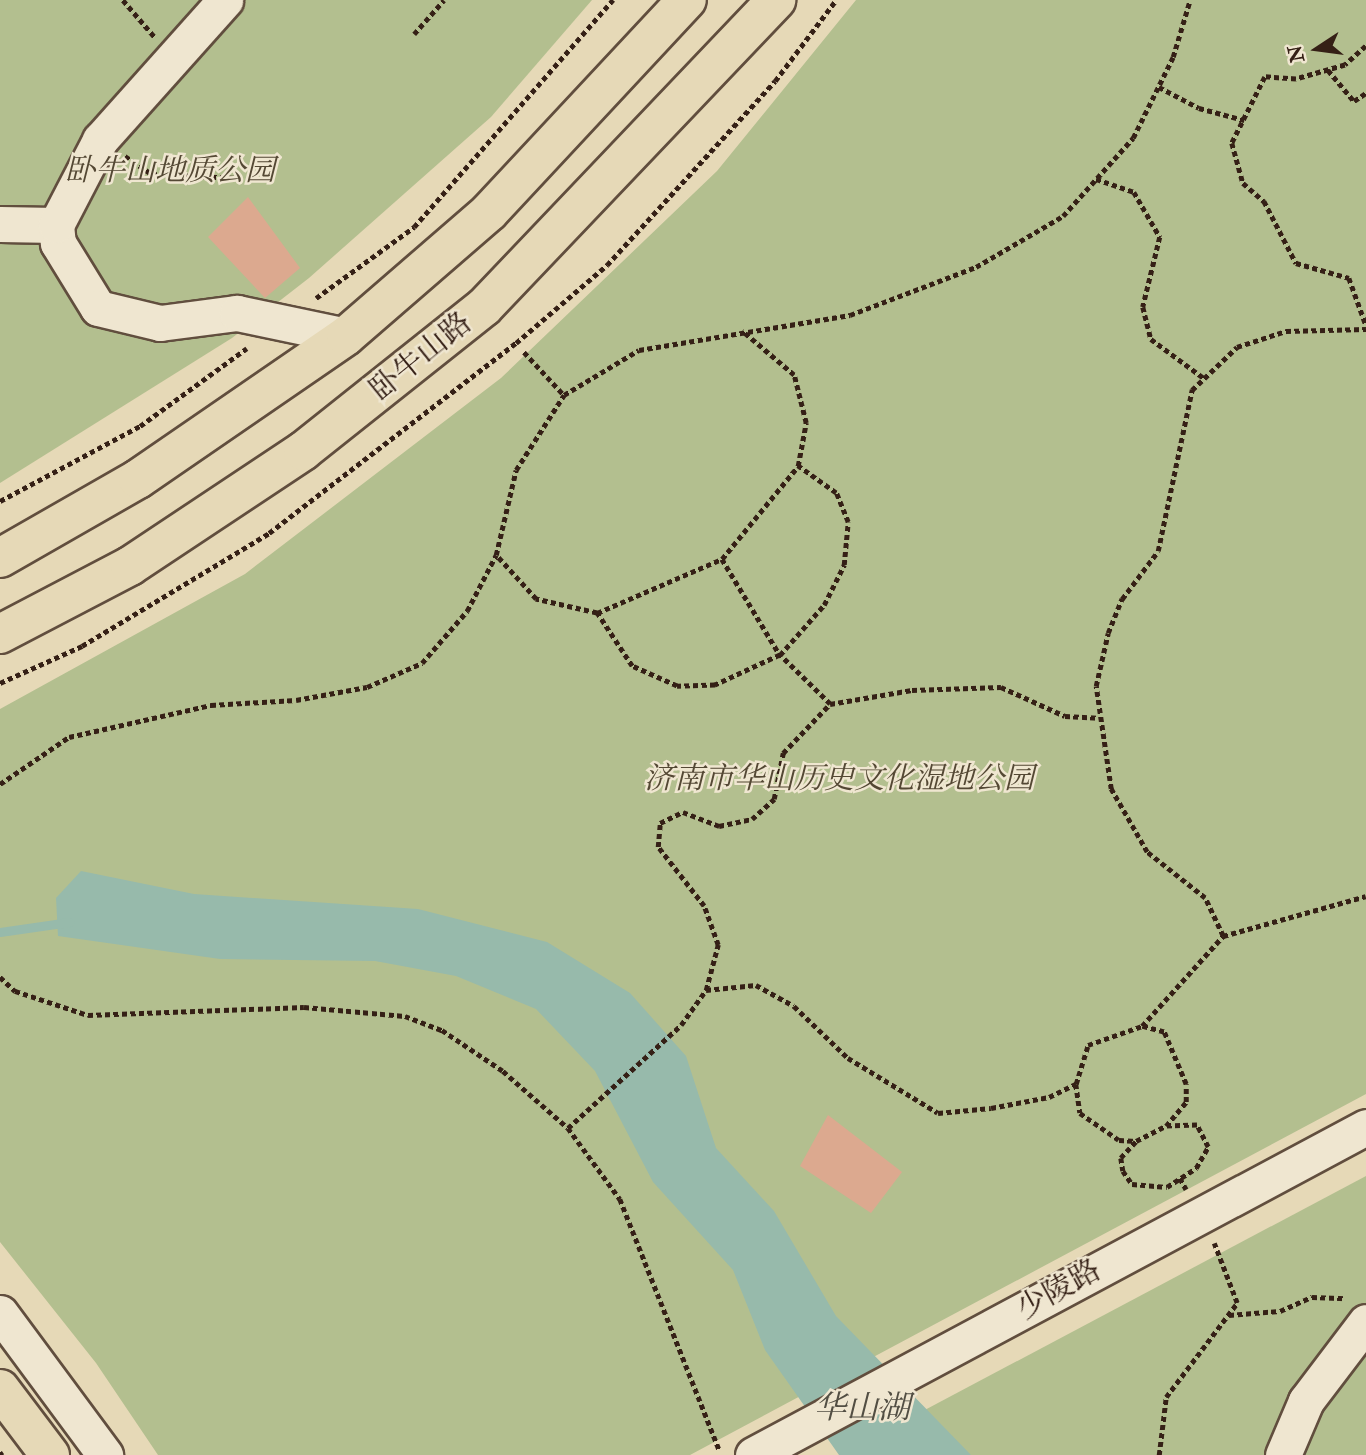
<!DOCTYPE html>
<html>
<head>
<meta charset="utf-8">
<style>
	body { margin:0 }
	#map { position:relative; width:1366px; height:1455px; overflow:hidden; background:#e6d9b7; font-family:"IM FELL Double Pica","Noto Serif SC",serif }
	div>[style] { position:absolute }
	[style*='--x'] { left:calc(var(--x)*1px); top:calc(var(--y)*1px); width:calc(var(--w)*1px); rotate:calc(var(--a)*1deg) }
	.green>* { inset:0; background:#b3bf8f }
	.water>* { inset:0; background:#97baab }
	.stream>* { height:9px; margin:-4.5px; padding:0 4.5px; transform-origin:4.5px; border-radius:4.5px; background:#97baab }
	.building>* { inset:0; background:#dca98f }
	.path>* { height:4.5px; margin-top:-2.25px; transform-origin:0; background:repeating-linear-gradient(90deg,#352016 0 5px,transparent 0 8.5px) }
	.roads { filter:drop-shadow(2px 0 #614e3e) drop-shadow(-2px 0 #614e3e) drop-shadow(0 2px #614e3e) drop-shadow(0 -2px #614e3e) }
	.minor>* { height:35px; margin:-17.5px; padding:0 17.5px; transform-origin:17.5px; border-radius:17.5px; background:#efe6d0 }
	.major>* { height:38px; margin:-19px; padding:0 19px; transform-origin:19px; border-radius:19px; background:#e6d9b7 }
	span { translate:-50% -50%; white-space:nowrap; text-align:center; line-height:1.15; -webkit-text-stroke:5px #efe6d0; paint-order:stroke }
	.park-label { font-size:30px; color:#544834; font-style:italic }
	.street-label { font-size:30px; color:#352016 }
	.water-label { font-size:32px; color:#524e43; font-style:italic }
	.north { position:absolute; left:1282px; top:14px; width:70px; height:70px; -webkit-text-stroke:5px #efe6d0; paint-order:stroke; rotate:257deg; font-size:19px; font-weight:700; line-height:28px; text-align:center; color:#352016 }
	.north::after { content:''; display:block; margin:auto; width:24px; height:32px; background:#352016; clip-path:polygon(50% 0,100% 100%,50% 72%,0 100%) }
</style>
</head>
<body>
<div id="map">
	<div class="green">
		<i style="clip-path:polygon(0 0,592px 0,491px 117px,309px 278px,232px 338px,0 483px)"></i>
		<i style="clip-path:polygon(856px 0,1366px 0,1366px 1094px,690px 1455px,158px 1455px,96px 1363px,0 1242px,0 709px,245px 574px,501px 378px,717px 171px)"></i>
		<i style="clip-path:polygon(1366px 1176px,1366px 1455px,840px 1455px)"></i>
	</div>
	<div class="water">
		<i style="clip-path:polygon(81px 871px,194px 894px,418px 909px,547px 942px,630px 993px,686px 1056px,716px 1148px,774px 1211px,836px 1316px,971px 1455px,839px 1455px,765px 1350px,733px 1270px,653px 1182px,595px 1071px,536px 1009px,456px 976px,375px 961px,220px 959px,58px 936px,56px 898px)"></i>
	</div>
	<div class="stream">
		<i style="--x:0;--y:932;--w:70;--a:-8.2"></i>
	</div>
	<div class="building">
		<i style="clip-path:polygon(248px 197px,300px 268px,265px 298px,208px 237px)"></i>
		<i style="clip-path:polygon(828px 1115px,902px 1172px,871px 1213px,800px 1166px)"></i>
	</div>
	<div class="path">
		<i style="--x:123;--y:0;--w:48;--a:49.3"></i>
		<i style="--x:414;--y:34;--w:45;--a:-48.6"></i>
		<i style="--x:1366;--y:46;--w:28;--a:138"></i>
		<i style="--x:1345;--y:65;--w:51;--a:164.1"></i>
		<i style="--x:1296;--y:79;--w:31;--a:-176"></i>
		<i style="--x:1265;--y:77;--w:74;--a:116.6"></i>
		<i style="--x:1232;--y:143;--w:41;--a:74.6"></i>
		<i style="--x:1243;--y:183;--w:28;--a:41"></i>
		<i style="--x:1264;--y:201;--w:70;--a:62.7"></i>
		<i style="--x:1296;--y:263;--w:55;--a:15.8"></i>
		<i style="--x:1349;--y:278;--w:50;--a:70.1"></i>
		<i style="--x:1328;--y:70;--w:40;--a:50"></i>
		<i style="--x:1354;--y:101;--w:14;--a:-34"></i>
		<i style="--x:1159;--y:87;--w:45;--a:27.7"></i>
		<i style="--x:1199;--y:108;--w:47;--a:14.9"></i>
		<i style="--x:125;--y:156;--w:32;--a:34"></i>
		<i style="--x:152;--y:174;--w:86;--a:2.7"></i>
		<i style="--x:1096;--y:179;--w:40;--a:18.9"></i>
		<i style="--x:1134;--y:192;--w:52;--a:60"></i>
		<i style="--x:1160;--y:237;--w:72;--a:103.7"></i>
		<i style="--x:1143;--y:307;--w:33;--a:76"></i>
		<i style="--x:1151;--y:339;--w:67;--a:36.5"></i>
		<i style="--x:316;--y:298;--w:121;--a:-35.9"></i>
		<i style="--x:414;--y:227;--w:302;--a:-48.8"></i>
		<i style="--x:524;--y:352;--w:59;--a:47.1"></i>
		<i style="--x:0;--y:501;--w:159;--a:-28.2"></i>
		<i style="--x:140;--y:426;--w:132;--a:-36.1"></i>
		<i style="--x:722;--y:559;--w:112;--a:58.9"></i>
		<i style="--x:780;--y:655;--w:67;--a:-48.7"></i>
		<i style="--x:824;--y:605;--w:45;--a:-63.4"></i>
		<i style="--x:844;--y:565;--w:43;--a:-84.7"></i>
		<i style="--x:848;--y:522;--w:31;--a:-112"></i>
		<i style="--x:836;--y:493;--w:47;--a:-144.6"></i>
		<i style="--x:597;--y:613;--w:136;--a:-23.4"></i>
		<i style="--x:722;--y:559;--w:120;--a:-50.7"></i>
		<i style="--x:798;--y:466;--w:44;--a:-79.5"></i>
		<i style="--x:806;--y:423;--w:49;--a:-104"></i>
		<i style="--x:794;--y:375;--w:68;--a:-139.8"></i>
		<i style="--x:0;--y:683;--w:90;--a:-24.3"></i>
		<i style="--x:82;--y:646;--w:218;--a:-31.1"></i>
		<i style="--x:269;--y:533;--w:312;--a:-37.6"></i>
		<i style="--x:516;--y:343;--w:120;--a:-40.6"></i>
		<i style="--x:607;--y:265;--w:249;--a:-47.6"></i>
		<i style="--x:775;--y:81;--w:101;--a:-53"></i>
		<i style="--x:830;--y:704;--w:70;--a:-135.6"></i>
		<i style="--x:780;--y:655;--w:72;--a:155.2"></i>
		<i style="--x:715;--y:685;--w:38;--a:178"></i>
		<i style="--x:677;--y:686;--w:49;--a:-156"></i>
		<i style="--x:632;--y:666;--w:64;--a:-123.4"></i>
		<i style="--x:597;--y:613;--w:63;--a:-167.1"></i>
		<i style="--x:536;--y:599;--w:59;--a:-132.3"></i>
		<i style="--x:496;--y:555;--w:87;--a:-76.8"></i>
		<i style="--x:516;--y:470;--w:89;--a:-57.4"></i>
		<i style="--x:564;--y:395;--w:87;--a:-31"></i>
		<i style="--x:639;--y:350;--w:214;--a:-9.4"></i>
		<i style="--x:850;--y:315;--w:135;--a:-20.9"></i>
		<i style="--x:976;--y:267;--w:101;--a:-30.4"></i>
		<i style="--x:1063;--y:216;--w:105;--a:-48.1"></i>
		<i style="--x:1133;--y:138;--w:90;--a:-63.7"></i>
		<i style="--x:1173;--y:57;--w:59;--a:-73.4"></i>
		<i style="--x:0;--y:784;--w:83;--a:-34.3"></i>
		<i style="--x:69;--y:737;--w:146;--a:-12.7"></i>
		<i style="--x:211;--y:705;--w:85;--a:-3.4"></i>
		<i style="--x:296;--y:700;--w:72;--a:-10.4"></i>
		<i style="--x:367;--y:687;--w:60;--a:-23.6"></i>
		<i style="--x:422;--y:663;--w:69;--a:-49.1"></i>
		<i style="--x:467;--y:611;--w:63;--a:-62.6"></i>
		<i style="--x:1223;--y:936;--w:42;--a:-115.3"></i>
		<i style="--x:1205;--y:898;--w:74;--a:-141.6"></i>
		<i style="--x:1147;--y:852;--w:73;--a:-119.7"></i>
		<i style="--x:1111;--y:789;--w:104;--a:-98.3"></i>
		<i style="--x:1096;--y:686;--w:54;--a:-77.2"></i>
		<i style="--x:1108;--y:633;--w:37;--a:-68"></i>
		<i style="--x:1122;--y:599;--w:60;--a:-53.1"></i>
		<i style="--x:1158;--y:551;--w:165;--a:-78.1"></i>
		<i style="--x:1192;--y:390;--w:62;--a:-43.7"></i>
		<i style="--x:1237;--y:347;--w:52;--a:-18.1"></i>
		<i style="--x:1286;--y:331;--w:80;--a:-1.4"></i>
		<i style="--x:0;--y:977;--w:21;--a:43"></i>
		<i style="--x:15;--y:991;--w:77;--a:18.2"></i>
		<i style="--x:88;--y:1015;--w:216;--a:-2.1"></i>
		<i style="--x:304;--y:1007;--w:101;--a:5.1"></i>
		<i style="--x:405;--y:1016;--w:40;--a:21"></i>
		<i style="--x:442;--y:1030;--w:73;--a:33.9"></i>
		<i style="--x:503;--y:1071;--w:86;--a:41.2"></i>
		<i style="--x:568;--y:1128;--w:153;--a:-42.3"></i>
		<i style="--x:681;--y:1025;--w:43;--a:-54.5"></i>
		<i style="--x:706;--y:990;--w:47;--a:-75.1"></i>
		<i style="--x:718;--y:945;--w:41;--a:-109.7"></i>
		<i style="--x:704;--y:906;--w:75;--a:-127.9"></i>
		<i style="--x:658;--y:847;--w:24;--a:-85"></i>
		<i style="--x:660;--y:823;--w:25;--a:-26"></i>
		<i style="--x:683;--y:812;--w:39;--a:21"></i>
		<i style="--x:719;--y:826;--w:34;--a:-12"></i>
		<i style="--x:752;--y:819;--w:30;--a:-42"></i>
		<i style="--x:774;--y:799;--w:47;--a:-78.9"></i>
		<i style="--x:783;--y:753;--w:68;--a:-46.2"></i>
		<i style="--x:830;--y:704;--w:83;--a:-9.7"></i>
		<i style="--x:912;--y:690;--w:89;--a:-1.9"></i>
		<i style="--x:1001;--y:687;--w:70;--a:24.4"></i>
		<i style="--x:1065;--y:716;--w:33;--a:3"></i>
		<i style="--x:706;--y:990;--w:50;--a:-5.7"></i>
		<i style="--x:756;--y:985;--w:43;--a:28.9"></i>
		<i style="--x:794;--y:1006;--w:75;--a:43.9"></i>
		<i style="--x:848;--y:1058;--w:105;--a:31.4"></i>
		<i style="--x:938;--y:1113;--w:53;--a:-5.4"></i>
		<i style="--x:991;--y:1108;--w:59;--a:-10.7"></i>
		<i style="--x:1049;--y:1097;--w:30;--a:-26"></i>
		<i style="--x:1076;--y:1084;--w:41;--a:-72.9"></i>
		<i style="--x:1088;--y:1045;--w:57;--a:-19.4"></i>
		<i style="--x:1142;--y:1026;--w:121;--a:-48"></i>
		<i style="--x:1223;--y:936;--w:148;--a:-15.6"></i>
		<i style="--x:1076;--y:1084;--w:29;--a:82"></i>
		<i style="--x:1080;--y:1113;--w:47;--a:34.7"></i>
		<i style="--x:1119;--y:1140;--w:17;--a:3"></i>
		<i style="--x:1136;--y:1141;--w:34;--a:-27"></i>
		<i style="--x:1166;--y:1126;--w:31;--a:-50"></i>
		<i style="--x:1186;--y:1102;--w:18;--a:-90"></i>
		<i style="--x:1186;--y:1084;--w:56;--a:-112.9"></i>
		<i style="--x:1164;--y:1032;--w:23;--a:-165"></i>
		<i style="--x:568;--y:1128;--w:88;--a:53.8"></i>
		<i style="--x:620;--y:1199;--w:271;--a:68.4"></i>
		<i style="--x:1136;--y:1142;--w:22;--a:133"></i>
		<i style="--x:1121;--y:1158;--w:13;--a:81"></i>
		<i style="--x:1123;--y:1171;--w:16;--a:55"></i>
		<i style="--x:1132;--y:1184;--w:35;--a:5"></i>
		<i style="--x:1167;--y:1187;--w:35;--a:-33"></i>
		<i style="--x:1196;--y:1168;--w:24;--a:-60"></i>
		<i style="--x:1208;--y:1147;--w:25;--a:-117"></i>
		<i style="--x:1197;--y:1125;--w:31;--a:178"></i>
		<i style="--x:1180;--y:1178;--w:13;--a:61"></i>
		<i style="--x:1229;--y:1315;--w:51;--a:-4.5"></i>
		<i style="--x:1280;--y:1311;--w:35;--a:-24"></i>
		<i style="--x:1312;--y:1297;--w:34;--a:2"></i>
		<i style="--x:0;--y:1452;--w:4;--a:56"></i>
		<i style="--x:1159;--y:1455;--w:58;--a:-83.1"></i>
		<i style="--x:1166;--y:1397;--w:118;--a:-52.9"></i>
		<i style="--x:1237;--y:1303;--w:64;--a:-111"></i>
	</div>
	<div class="roads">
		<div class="minor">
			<i style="--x:0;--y:224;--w:56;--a:1"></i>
			<i style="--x:56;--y:225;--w:18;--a:84"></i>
			<i style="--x:58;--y:243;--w:76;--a:58.4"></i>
			<i style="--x:98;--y:308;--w:64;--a:13.6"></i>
			<i style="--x:160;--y:323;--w:78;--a:-7.4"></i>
			<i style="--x:237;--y:313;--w:111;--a:11.9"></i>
			<i style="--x:56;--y:225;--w:96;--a:-62.6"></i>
			<i style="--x:100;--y:140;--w:188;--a:-48.2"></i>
			<i style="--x:0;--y:1313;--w:177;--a:53.5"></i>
			<i style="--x:753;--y:1455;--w:695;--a:-28.15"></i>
			<i style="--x:1283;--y:1455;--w:59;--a:-66.9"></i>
			<i style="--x:1306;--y:1401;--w:99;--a:-52.8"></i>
		</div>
		<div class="major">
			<i style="--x:0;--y:558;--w:159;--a:-29.8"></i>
			<i style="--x:138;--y:479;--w:252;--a:-34.5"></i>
			<i style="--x:346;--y:336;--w:189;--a:-40.9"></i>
			<i style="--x:489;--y:212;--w:290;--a:-47"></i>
			<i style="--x:0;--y:634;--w:147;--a:-27.6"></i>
			<i style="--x:130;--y:566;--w:208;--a:-33.6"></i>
			<i style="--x:303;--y:451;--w:231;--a:-38.5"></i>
			<i style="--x:484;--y:307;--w:424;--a:-46.4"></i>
			<i style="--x:0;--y:1389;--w:83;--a:52.9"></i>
		</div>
	</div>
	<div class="park-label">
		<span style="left:170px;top:171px">卧牛山地质公园</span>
		<span style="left:839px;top:779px">济南市华山历史文化湿地公园</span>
	</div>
	<div class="street-label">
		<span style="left:421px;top:357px;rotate:-39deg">卧牛山路</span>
		<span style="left:1059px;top:1290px;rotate:-29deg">少陵路</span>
	</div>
	<div class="water-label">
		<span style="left:862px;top:1408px">华山湖</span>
	</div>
	<div class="north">N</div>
</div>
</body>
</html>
